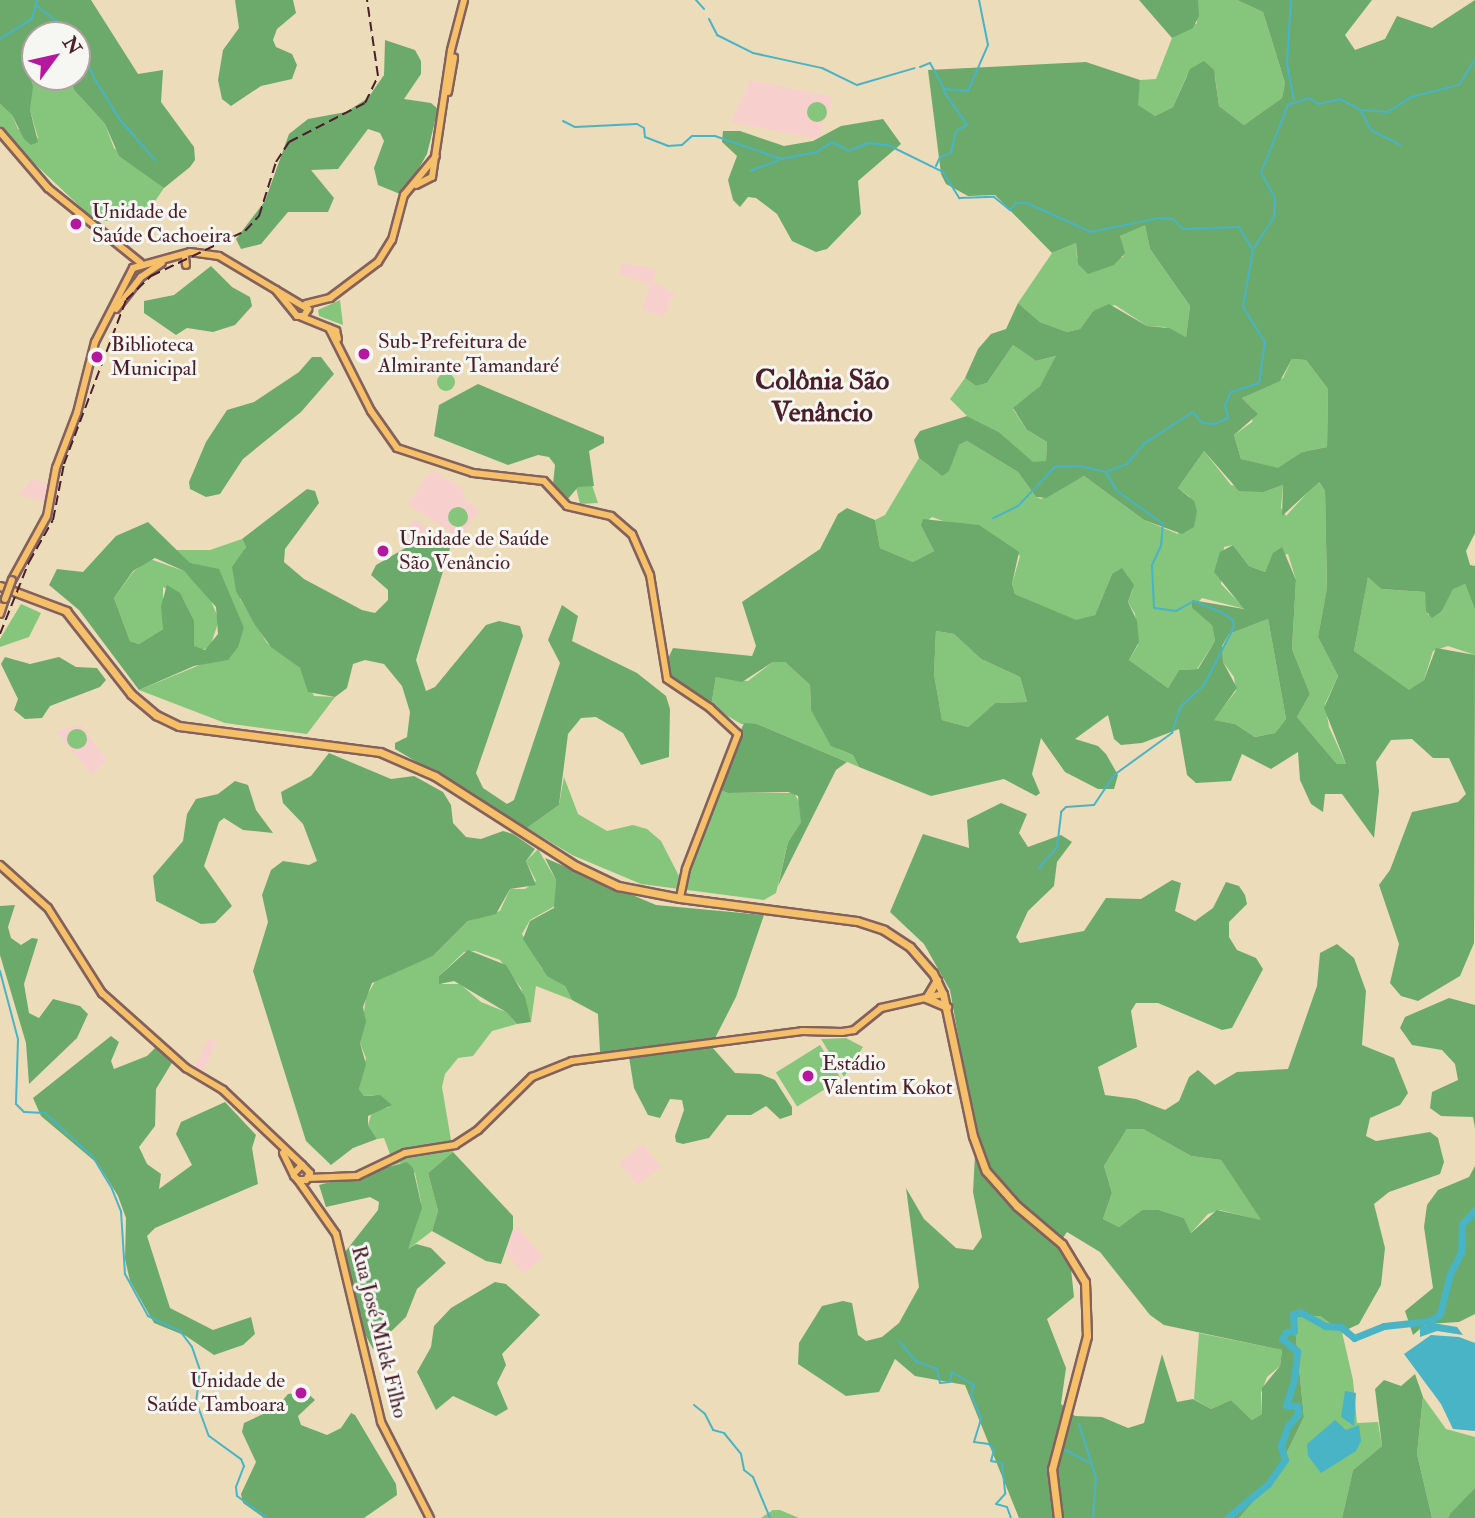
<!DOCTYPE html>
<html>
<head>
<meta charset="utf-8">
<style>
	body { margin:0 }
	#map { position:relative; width:1475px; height:1518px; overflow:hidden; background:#eddcba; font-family:"IM FELL Double Pica",serif }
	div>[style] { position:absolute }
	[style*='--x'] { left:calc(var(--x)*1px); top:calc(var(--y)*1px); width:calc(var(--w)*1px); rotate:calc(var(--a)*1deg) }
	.built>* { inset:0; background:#f7d0cd; transform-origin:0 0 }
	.green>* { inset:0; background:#86c57c; transform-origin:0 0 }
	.round { border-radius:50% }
	.forest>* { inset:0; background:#6caa6c }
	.water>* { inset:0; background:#48b4c5 }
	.stream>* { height:2px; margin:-1px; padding:0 1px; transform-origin:1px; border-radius:1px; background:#48b4c5 }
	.river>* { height:7px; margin:-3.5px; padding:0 3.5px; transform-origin:3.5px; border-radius:3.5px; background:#48b4c5 }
	.roads { filter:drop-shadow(2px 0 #83615d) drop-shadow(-2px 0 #83615d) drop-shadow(0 2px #83615d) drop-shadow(0 -2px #83615d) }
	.major>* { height:6px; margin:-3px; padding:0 3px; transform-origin:3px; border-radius:3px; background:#f6c06b }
	.highway>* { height:7px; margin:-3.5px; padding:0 3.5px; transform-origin:3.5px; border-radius:3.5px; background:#f6c06b }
	.rail>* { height:2px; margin-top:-1px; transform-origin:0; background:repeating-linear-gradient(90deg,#4a1f2b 0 10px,transparent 0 15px) }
	.bridges { filter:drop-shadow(2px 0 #83615d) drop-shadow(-2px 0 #83615d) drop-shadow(0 2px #83615d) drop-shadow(0 -2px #83615d) }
	.major-bridge>* { height:6px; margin:-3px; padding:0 3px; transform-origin:3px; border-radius:3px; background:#f6c06b }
	.dots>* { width:19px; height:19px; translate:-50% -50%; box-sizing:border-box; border:4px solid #f6f6f2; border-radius:50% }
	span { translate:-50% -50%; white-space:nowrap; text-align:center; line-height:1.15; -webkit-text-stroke:6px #f6f6f2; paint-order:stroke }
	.poi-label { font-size:21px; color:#4a1f2b }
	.left { translate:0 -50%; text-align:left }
	.right { translate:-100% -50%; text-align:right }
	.street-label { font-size:21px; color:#4a1f2b }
	.district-label { font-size:28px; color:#4a1f2b; font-weight:700 }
	.north { position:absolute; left:21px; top:21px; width:70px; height:70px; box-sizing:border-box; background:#f6f6f2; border:2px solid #b1a0a2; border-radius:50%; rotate:57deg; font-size:19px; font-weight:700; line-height:28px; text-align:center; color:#4a1f2b }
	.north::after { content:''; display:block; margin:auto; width:24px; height:32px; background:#b5179e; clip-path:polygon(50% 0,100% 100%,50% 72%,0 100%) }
</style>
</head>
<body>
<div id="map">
	<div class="built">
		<i style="clip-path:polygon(750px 80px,833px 97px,818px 139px,731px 122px)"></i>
		<i style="clip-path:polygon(623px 263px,657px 269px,652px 281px,675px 293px,664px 317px,642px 309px,650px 285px,618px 273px)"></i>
		<i style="clip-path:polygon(431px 469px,463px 489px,465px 501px,479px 510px,460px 538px,408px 504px)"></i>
		<i style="clip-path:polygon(32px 479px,47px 483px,46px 502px,19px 495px)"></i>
		<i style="left:414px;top:519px;width:20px;height:20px;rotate:33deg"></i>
		<i style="clip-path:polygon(81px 725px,107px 760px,92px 775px,56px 731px)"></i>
		<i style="left:209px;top:1038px;width:9px;height:33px;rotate:27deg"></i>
		<i style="left:643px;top:1144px;width:29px;height:30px;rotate:52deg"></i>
		<i style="left:518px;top:1227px;width:39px;height:26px;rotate:50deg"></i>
	</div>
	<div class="green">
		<i style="clip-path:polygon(1198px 0,1237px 0,1263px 12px,1285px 83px,1282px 98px,1244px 125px,1219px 106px,1215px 76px,1187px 75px,1173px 107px,1155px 116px,1137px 105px,1140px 80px,1156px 79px,1172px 38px,1197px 23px)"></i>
		<i style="clip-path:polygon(35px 46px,35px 77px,70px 77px,74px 90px,105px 124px,114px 148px,164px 188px,145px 216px,104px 221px,90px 216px,0 131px,0 104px,12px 115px,18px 129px,38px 138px,30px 110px,31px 78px,21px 56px)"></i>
		<i class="round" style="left:807px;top:102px;width:20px;height:20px"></i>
		<i style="clip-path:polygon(1145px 224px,1150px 249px,1190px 306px,1186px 337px,1165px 327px,1147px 326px,1115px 305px,1093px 311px,1080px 329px,1067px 332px,1040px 322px,1018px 303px,1052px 253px,1076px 243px,1077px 258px,1123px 257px,1120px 236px)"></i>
		<i style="clip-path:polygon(340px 300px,343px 325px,319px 316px,318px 310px)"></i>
		<i style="clip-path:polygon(1013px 345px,1036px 361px,1057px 356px,1040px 386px,1013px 409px,1027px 430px,1047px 442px,1046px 462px,1033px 463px,999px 432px,967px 416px,950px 399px,965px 378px,976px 386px,987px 383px)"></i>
		<i style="clip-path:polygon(1292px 359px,1306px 360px,1328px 389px,1327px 447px,1302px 452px,1278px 469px,1241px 459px,1234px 435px,1252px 422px,1254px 410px,1242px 398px,1283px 378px)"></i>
		<i class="round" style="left:437px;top:373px;width:18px;height:18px"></i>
		<i style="clip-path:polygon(967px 441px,1018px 472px,1036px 497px,1041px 499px,1084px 476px,1144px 520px,1178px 534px,1190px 497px,1178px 488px,1204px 451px,1231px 485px,1264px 492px,1283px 485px,1281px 508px,1286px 516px,1318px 481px,1325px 491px,1327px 589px,1318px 637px,1338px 676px,1325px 704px,1329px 727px,1346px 764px,1337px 764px,1297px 717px,1310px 694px,1292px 649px,1296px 580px,1288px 554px,1271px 559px,1265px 572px,1249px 566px,1233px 545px,1224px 547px,1221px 584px,1245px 609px,1202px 598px,1192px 608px,1212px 624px,1215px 641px,1197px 669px,1179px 670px,1168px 688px,1129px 660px,1138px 645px,1135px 614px,1128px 602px,1133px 589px,1112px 574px,1095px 615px,1076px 621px,1015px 594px,1012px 584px,1020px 556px,1007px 544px,932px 517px,921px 526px,934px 551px,913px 562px,880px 548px,875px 520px,885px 515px,919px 458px,942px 476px,959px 445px)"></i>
		<i style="clip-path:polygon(573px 475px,591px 482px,598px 503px,580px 504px)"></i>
		<i class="round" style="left:448px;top:507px;width:20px;height:20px"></i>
		<i style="clip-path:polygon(242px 539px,246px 547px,240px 558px,240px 599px,267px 643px,300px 668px,314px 696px,335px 697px,307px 734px,225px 723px,139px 690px,202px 664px,244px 629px,213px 568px,194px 567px,173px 550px,210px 550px)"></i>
		<i style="clip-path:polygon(150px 559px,184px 571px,209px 596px,219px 620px,210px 647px,199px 651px,193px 646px,194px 620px,183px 599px,163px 587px,163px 629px,139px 644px,130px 641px,114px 598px,133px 572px)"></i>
		<i style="clip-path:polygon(1368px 576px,1381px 589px,1425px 592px,1428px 615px,1442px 611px,1453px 588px,1465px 584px,1475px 610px,1475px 655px,1448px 646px,1433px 651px,1424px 680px,1409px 691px,1354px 651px)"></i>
		<i style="clip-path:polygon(21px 604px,41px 613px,29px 637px,0 647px,0 639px)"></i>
		<i style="clip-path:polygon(1268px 619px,1286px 719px,1275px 733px,1255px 737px,1235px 724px,1213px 720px,1236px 691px,1234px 677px,1223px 662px,1222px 647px,1229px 634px)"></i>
		<i style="clip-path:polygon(936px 631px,954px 634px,981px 659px,1020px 677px,1027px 702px,995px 703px,968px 727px,942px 720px,934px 674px)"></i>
		<i style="clip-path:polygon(773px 662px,785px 662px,810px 685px,811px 710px,838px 749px,853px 755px,859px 767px,757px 724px,741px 724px,711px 706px,716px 677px,748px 681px)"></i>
		<i class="round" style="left:67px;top:729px;width:20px;height:20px"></i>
		<i style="clip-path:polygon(564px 777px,578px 814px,607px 831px,633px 825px,647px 829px,661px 841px,679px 876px,715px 788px,728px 793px,794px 793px,801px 805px,801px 822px,788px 842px,776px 893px,764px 900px,641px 884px,572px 855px,527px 828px,559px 805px)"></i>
		<i style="clip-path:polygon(538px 849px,556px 880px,555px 906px,530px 920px,522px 934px,542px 969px,565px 986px,572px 1000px,536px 986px,531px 1022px,521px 988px,500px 960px,475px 951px,464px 952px,439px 976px,442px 984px,460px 984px,481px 1002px,506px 1012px,517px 1024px,492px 1031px,473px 1056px,458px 1058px,445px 1074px,442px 1087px,453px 1152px,428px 1173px,438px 1211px,432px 1231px,407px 1250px,421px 1202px,415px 1173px,400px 1163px,394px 1165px,384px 1138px,377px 1139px,368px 1125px,372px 1112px,389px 1107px,374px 1095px,364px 1096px,359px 1089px,366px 1058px,360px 1043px,366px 997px,377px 978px,433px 956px,468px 921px,500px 911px,510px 889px,525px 889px,536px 881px,526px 861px)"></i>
		<i style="clip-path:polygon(846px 1038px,863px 1047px,844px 1077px,821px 1039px)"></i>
		<i style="left:820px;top:1045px;width:40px;height:52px;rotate:58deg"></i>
		<i style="clip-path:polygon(1127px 1129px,1143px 1129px,1191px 1156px,1221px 1160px,1262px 1221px,1220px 1210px,1208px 1214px,1191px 1233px,1184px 1218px,1159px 1210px,1142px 1210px,1119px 1227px,1103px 1219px,1112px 1193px,1104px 1166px)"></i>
		<i style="clip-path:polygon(1320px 1316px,1342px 1332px,1353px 1380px,1357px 1423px,1378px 1422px,1382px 1446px,1353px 1470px,1342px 1518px,1239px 1518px,1275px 1477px,1304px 1417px,1294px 1318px)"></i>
		<i style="clip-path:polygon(1199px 1333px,1282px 1350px,1280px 1366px,1267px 1377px,1261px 1393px,1262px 1414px,1252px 1420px,1231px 1400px,1211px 1409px,1194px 1399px)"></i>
		<i style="clip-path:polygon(1423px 1397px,1446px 1429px,1475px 1437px,1475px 1488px,1448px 1518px,1432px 1518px,1417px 1454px)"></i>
		<i style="clip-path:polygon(773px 1510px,780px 1510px,799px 1518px,761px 1518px)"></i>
	</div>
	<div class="forest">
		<i style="clip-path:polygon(0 0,91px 0,138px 74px,163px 70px,161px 102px,194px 147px,195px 160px,190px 167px,164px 188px,119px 156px,105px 124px,74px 90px,70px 77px,77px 77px,77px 35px,35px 35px,35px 46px,22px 53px,33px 86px,30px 110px,38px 142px,31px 145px,24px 139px,12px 115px,0 104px)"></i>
		<i style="clip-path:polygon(235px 0,293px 0,296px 13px,277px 29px,273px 40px,276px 47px,292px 54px,297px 65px,292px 79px,261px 86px,231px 106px,222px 99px,218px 80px,223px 50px,239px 28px)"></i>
		<i style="clip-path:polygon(1139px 0,1198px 0,1199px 16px,1193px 28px,1172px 38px)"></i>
		<i style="clip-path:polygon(evenodd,1237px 0,1372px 0,1345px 35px,1355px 50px,1385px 39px,1397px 16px,1432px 28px,1475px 0,1475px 533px,1466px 551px,1470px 565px,1475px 566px,1475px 610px,1465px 584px,1453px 589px,1442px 611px,1432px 618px,1426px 611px,1425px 592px,1381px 589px,1368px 577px,1354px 651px,1409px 690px,1424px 680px,1436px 648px,1475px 655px,1474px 943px,1460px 976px,1418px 1001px,1401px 996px,1390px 983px,1399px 944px,1379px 885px,1390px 870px,1412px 812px,1458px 802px,1466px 794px,1449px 758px,1433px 758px,1412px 739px,1391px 740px,1376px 762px,1379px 791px,1374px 838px,1342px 794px,1325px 794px,1323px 812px,1311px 804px,1300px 780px,1298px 752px,1271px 769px,1242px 754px,1231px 781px,1196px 783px,1187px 775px,1179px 729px,1142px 743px,1121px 745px,1114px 739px,1108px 715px,1075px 739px,1098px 746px,1106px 754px,1118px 775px,1114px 789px,1098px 789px,1065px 772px,1041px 738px,1032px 774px,1040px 793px,1036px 796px,1004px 779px,931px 796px,859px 767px,853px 755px,831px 746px,811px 710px,810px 685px,785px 662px,773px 662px,742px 682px,716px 677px,711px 706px,668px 675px,667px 661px,673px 648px,752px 656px,756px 646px,742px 602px,820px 549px,838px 514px,847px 508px,875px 520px,880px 548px,913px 562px,934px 551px,921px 526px,923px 519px,979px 525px,1019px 552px,1012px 584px,1015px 594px,1076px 620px,1095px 615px,1112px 574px,1122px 568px,1134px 585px,1128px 602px,1137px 621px,1139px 642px,1129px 660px,1168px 688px,1179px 670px,1198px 669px,1215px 641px,1212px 625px,1192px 608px,1192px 600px,1244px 609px,1214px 572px,1220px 552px,1233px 545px,1249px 566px,1265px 572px,1273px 553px,1282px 547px,1296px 580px,1292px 649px,1310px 694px,1297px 717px,1337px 764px,1346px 764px,1324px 708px,1338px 676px,1318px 637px,1327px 588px,1325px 491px,1319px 482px,1282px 516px,1283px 485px,1264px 492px,1239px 491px,1204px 451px,1178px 488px,1194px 501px,1197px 511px,1194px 527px,1182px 534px,1144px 520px,1084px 476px,1046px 498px,1036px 497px,1018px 472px,967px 441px,959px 445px,949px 471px,942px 476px,919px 458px,914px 440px,920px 431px,967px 416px,999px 432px,1033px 462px,1046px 461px,1047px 442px,1027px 430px,1013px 408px,1040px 386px,1056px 356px,1036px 361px,1013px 345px,987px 383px,976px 386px,965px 378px,978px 349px,991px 334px,1006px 329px,1018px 303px,1040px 322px,1067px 332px,1080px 329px,1093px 311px,1109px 304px,1147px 326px,1169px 328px,1186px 337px,1190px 306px,1150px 249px,1145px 225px,1120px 236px,1125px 253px,1114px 265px,1088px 274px,1078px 264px,1076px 243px,1052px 253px,995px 195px,968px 196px,946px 184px,941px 174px,928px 70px,1086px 62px,1140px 80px,1138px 105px,1155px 116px,1173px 107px,1190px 69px,1204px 61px,1214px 70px,1219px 106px,1244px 125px,1282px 98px,1285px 83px,1263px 12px,1237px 0,1292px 359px,1306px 360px,1328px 389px,1327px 447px,1302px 452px,1278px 468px,1241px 459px,1234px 435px,1258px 414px,1242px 398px,1280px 381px,1292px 359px,1237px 0,1268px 619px,1286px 719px,1275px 733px,1255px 737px,1235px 724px,1214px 720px,1237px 688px,1223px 662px,1222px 646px,1229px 634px,1268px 619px,1237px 0,936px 631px,954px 634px,981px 659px,1020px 677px,1027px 702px,995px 703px,968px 727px,942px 720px,934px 674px,936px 631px)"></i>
		<i style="clip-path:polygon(385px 40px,415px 50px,421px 61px,421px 74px,404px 99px,431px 103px,438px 109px,427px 154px,411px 182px,400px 194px,378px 185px,374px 168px,384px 141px,380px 133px,368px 129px,338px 169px,311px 170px,334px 198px,328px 212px,288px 212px,261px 244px,241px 249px,236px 239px,265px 201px,289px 134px,308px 119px,346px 112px,368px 98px,384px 75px)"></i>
		<i style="clip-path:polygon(883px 119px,901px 144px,858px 181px,861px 214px,827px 249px,816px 252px,792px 241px,777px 214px,756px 198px,748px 197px,740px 207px,733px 200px,728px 180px,737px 156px,722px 142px,723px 131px,740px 131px,784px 146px,813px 141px,841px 126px)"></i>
		<i style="clip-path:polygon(211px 266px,232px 287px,250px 297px,252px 306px,235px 325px,213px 332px,187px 328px,176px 335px,144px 313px,144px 301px,174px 295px)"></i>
		<i style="clip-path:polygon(312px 357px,321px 357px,334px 374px,301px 412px,243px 459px,220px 494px,206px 497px,190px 489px,189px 482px,206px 442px,227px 410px,254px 402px,299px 372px)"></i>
		<i style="clip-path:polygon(478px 384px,604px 437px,604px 443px,589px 451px,594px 486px,578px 487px,567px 500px,553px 484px,555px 465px,549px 457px,538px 455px,508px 465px,434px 436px,439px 405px)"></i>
		<i style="clip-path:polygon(307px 489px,315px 491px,319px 503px,285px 549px,284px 562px,304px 579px,362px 610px,375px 613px,388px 600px,388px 590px,371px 575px,376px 565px,407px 547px,433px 540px,444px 539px,451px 545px,416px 660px,426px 691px,435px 687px,486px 625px,499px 621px,520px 626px,523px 636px,476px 773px,483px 788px,507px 804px,514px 800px,560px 663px,548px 640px,562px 605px,578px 616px,572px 641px,637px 673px,666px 696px,670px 709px,669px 757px,641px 765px,623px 733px,596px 717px,581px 718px,568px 734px,559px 805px,527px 828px,395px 749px,395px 743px,407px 737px,410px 712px,402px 686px,384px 664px,365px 660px,353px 664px,347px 688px,335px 697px,308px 692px,300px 668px,271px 647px,255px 625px,236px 591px,232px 567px,246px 547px,242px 539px)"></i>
		<i style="clip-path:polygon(evenodd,148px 522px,190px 563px,219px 569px,244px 628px,238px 647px,228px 660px,194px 666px,139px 690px,79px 610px,49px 585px,57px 569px,83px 572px,116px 536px,148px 522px,155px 558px,184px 571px,216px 607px,218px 634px,205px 650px,194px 646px,194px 620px,180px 593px,167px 585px,161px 606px,163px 629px,139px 644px,130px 641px,114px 598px,133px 571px,155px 558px)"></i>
		<i style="clip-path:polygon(5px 657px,30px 664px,59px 657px,76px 667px,97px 668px,106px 680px,100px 687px,50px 706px,42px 718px,25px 719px,14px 710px,18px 699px,1px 664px)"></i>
		<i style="clip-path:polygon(744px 723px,757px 724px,847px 762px,836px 770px,778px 886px,788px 842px,801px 822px,798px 796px,788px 792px,728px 793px,715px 788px)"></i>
		<i style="clip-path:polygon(329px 753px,391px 779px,414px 776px,443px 792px,451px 805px,453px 823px,466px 837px,481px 839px,503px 831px,513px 834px,535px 849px,526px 861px,536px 885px,510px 889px,496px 914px,468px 921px,433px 956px,372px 983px,363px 1007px,366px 1022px,360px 1043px,366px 1064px,359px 1089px,364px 1096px,380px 1095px,392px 1105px,368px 1116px,368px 1125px,377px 1139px,353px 1148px,331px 1165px,306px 1141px,253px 971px,268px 922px,262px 895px,271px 870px,283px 861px,309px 865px,317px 861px,303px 824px,283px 803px,281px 792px,311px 776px)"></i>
		<i style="clip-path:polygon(235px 781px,248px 785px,256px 810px,273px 833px,243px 830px,224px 818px,219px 822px,204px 866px,232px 906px,215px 923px,201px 924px,156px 901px,153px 876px,183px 841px,187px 814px,196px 799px,218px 794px)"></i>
		<i style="clip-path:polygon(evenodd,1001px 803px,1027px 814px,1019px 833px,1028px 847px,1061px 835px,1072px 842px,1057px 862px,1054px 886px,1028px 911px,1016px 937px,1020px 943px,1084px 931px,1106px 898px,1141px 899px,1172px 880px,1181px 883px,1175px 911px,1195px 921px,1213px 908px,1226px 882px,1239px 886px,1245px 895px,1247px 904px,1229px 922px,1229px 937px,1237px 950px,1256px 958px,1263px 969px,1232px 1028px,1222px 1030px,1158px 1003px,1136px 1003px,1131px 1011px,1137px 1047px,1098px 1067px,1105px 1095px,1136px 1099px,1165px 1110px,1179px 1101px,1189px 1077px,1198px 1070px,1215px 1085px,1237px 1072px,1288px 1069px,1317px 986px,1320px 953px,1337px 944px,1354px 958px,1366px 991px,1362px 1045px,1394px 1058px,1408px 1093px,1400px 1105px,1370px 1118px,1366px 1136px,1376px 1141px,1430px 1132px,1438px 1138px,1444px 1162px,1440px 1174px,1389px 1192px,1374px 1204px,1385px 1248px,1381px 1285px,1359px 1324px,1342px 1332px,1320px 1316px,1294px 1318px,1304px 1417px,1275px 1477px,1239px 1518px,1019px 1518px,965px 1385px,915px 1376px,895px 1359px,879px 1392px,846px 1396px,798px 1364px,799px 1343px,822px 1306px,843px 1301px,852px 1303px,858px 1335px,866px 1341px,882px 1337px,899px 1323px,919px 1287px,906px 1188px,924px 1219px,956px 1248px,973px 1250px,982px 1237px,973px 1192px,976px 1136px,950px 990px,924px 944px,890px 912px,923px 834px,969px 848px,967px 820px,1001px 803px,1127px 1129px,1143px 1129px,1191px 1156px,1221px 1160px,1261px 1220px,1217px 1210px,1191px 1233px,1184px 1218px,1159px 1210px,1142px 1210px,1119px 1227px,1103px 1219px,1112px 1193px,1104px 1166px,1127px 1129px,1001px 803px,1067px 1232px,1100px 1252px,1150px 1315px,1164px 1325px,1282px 1350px,1280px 1366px,1262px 1388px,1262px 1414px,1252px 1420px,1231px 1400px,1211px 1409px,1193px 1399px,1177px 1402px,1162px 1354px,1144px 1423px,1128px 1428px,1102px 1417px,1075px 1416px,1061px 1404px,1066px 1368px,1047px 1319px,1074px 1297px,1071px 1269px,1060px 1242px,1067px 1232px)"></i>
		<i style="clip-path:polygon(545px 858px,656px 905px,764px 915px,736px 997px,711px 1046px,735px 1073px,760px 1074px,775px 1080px,792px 1107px,792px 1115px,780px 1119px,766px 1106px,751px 1115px,727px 1115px,709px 1138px,683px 1144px,676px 1142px,675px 1136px,684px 1110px,682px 1100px,670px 1099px,660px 1118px,648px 1115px,634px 1088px,629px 1057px,600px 1052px,598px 1014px,572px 1000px,565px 986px,547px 976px,523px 939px,530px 921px,554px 908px,556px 880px)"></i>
		<i style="clip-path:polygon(15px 905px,8px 927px,11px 938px,21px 945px,32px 938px,38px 939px,24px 984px,29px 1013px,39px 1018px,53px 999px,80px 1006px,88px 1014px,77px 1038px,29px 1084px,26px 1043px,0 955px,0 906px)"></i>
		<i style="clip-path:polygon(468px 950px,506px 965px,525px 997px,531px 1022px,517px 1024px,506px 1012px,454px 981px,439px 984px,439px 976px)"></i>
		<i style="clip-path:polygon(1449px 998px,1475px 1005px,1475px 1128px,1473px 1117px,1441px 1116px,1430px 1108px,1432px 1092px,1458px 1080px,1455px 1064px,1442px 1050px,1412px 1045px,1400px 1028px,1405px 1017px)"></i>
		<i style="clip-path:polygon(111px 1036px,119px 1042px,111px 1061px,114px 1069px,147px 1056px,156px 1047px,173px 1061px,156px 1089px,155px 1126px,139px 1147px,147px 1164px,161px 1174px,159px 1189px,192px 1165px,176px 1134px,181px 1122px,225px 1102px,256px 1135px,252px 1148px,258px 1184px,155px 1228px,147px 1236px,170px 1308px,213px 1330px,251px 1317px,255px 1334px,243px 1345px,214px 1355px,186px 1336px,154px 1323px,130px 1281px,125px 1259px,126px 1218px,118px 1196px,98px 1164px,41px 1116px,33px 1098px)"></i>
		<i style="clip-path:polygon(453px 1152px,513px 1216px,513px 1229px,501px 1264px,486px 1261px,432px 1231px,438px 1211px,428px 1173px)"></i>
		<i style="clip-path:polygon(407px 1162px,413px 1168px,422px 1208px,408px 1249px,416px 1244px,431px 1248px,446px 1263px,417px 1289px,406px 1317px,373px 1349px,365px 1334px,345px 1252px,378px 1210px,379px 1202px,370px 1197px,326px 1207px,319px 1185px)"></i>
		<i style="clip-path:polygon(1475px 1166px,1475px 1314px,1459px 1322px,1426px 1324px,1413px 1335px,1405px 1311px,1433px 1288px,1424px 1227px,1427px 1205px,1438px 1190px,1469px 1177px)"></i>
		<i style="clip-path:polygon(495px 1282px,506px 1284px,540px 1315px,502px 1354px,506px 1365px,497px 1383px,508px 1409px,496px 1416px,453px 1396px,436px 1410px,417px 1372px,431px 1347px,434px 1326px,451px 1308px)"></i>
		<i style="clip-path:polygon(1415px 1374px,1423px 1397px,1417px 1454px,1432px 1518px,1342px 1518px,1353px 1470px,1382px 1446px,1375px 1389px,1384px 1380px,1401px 1386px)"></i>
		<i style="clip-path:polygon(306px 1392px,315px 1400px,298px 1416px,301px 1425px,327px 1435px,341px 1428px,351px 1413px,355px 1415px,396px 1484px,397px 1495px,364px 1518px,264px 1518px,243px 1503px,241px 1494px,256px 1462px,242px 1432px,244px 1423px,276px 1408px,288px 1394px)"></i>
		<i style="clip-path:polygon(1475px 1488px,1475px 1518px,1448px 1518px,1451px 1513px)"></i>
	</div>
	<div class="water">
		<i style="clip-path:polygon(1433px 1323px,1457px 1327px,1463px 1335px,1437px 1331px,1420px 1337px,1420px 1327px)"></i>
		<i style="clip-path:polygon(1431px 1335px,1459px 1337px,1475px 1343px,1475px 1431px,1453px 1429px,1441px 1404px,1404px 1354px)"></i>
		<i style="clip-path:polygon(1345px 1391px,1356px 1393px,1354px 1426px,1341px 1417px)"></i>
		<i style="clip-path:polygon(1335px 1420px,1346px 1430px,1359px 1425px,1361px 1441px,1356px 1451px,1321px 1473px,1308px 1456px,1307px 1444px)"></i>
	</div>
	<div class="stream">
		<i style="--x:696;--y:0;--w:12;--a:48"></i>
		<i style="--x:1291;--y:0;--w:64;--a:93.6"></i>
		<i style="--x:1287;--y:64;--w:36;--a:79"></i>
		<i style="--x:38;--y:7;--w:46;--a:37.1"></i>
		<i style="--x:709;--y:19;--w:18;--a:63"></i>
		<i style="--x:717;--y:35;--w:40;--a:26.6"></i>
		<i style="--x:753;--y:53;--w:71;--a:12.3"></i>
		<i style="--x:822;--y:68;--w:39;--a:26"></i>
		<i style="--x:857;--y:85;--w:60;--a:-16.3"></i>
		<i style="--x:77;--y:37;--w:44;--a:67.5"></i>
		<i style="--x:94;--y:78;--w:51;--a:57.9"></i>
		<i style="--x:121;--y:121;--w:52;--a:48.9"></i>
		<i style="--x:0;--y:39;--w:38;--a:-32"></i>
		<i style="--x:32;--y:19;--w:20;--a:-75"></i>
		<i style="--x:920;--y:67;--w:11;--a:-22"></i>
		<i style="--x:930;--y:63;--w:29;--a:61"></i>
		<i style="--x:944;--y:89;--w:24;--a:5"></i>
		<i style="--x:968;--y:91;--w:50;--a:-66.5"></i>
		<i style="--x:988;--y:45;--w:46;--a:-101.3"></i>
		<i style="--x:1361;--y:111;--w:21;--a:62"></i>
		<i style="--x:1371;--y:130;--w:33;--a:27"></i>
		<i style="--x:563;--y:121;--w:13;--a:27"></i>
		<i style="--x:575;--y:127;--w:62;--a:-2.8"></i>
		<i style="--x:637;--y:124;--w:8;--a:30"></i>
		<i style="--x:644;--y:128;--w:9;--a:84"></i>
		<i style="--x:645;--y:137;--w:25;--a:21"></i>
		<i style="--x:668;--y:146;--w:14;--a:-4"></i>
		<i style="--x:682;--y:145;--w:13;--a:-42"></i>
		<i style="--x:692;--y:136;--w:23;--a:0"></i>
		<i style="--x:715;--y:136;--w:70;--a:19.2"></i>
		<i style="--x:781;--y:159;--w:37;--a:-11"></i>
		<i style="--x:817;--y:152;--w:18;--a:-34"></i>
		<i style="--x:832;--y:142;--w:19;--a:28"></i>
		<i style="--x:849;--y:151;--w:21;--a:-23"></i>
		<i style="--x:868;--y:143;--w:20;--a:6"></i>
		<i style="--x:888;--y:145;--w:61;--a:26.1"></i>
		<i style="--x:943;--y:172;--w:31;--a:58"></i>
		<i style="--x:959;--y:198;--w:35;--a:-2"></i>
		<i style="--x:994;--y:197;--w:21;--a:39"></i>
		<i style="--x:1010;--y:210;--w:9;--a:-49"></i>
		<i style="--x:1016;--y:203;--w:11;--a:0"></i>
		<i style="--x:1027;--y:203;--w:70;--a:24.4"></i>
		<i style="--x:1091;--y:232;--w:69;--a:-11.6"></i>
		<i style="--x:1159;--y:218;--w:14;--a:4"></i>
		<i style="--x:1173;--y:219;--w:14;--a:45"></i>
		<i style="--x:1183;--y:229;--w:56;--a:-2"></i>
		<i style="--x:1239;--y:227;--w:27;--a:59"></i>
		<i style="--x:1253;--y:250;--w:58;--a:100"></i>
		<i style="--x:1243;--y:307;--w:41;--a:57.8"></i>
		<i style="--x:1265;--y:342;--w:41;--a:98.3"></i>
		<i style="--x:1259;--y:383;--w:29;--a:162"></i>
		<i style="--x:1231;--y:392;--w:14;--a:115"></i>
		<i style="--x:1225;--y:405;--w:13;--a:77"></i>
		<i style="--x:1228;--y:418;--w:14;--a:155"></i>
		<i style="--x:1215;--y:424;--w:13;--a:-176"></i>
		<i style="--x:1202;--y:423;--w:14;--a:-129"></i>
		<i style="--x:1193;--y:412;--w:57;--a:147.1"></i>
		<i style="--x:1145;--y:443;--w:28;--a:131"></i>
		<i style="--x:1127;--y:464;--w:22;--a:159"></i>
		<i style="--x:1106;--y:472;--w:28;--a:-167"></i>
		<i style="--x:1079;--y:466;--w:24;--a:178"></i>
		<i style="--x:1055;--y:467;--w:54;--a:133.5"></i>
		<i style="--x:1018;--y:506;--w:28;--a:154"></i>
		<i style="--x:936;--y:166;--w:10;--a:-66"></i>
		<i style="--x:940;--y:157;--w:12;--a:-20"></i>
		<i style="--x:951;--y:153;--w:23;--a:-77"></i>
		<i style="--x:956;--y:131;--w:13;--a:-29"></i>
		<i style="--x:967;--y:125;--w:42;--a:-124.4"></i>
		<i style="--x:750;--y:171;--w:30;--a:-20"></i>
		<i style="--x:1254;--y:248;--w:37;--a:-57"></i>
		<i style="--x:1274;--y:217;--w:19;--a:-87"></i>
		<i style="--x:1275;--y:198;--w:29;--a:-119"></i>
		<i style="--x:1261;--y:173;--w:73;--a:-68.3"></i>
		<i style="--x:1288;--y:105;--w:22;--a:-18"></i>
		<i style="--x:1309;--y:98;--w:12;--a:31"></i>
		<i style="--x:1319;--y:104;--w:22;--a:-13"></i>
		<i style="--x:1340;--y:99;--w:24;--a:28"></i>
		<i style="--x:1361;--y:110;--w:27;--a:4"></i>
		<i style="--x:1388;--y:112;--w:27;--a:-33"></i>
		<i style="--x:1411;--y:97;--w:49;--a:-14"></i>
		<i style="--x:1459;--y:85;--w:31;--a:-58"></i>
		<i style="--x:1038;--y:869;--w:29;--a:-49"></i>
		<i style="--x:1057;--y:847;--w:35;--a:-83"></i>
		<i style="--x:1061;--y:812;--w:7;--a:-45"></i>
		<i style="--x:1066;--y:807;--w:28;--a:-4"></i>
		<i style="--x:1094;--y:805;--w:36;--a:-56"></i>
		<i style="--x:1114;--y:775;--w:72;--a:-35.9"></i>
		<i style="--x:1172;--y:733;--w:28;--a:-72"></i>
		<i style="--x:1181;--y:706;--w:31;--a:-42"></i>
		<i style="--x:1204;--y:685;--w:65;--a:-62.7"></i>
		<i style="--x:1234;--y:627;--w:7;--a:-98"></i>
		<i style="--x:1233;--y:620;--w:14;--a:-146"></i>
		<i style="--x:1221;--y:612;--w:29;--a:-158"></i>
		<i style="--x:1194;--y:601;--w:21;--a:151"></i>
		<i style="--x:1176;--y:611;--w:22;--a:-172"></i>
		<i style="--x:1154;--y:608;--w:43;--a:-92.7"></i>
		<i style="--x:1152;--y:565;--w:21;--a:-65"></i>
		<i style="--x:1161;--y:546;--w:22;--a:-85"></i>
		<i style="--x:1163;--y:524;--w:57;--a:-144.3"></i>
		<i style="--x:1117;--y:491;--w:21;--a:-121"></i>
		<i style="--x:0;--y:971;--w:70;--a:75.2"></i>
		<i style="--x:18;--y:1039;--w:65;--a:91.8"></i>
		<i style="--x:16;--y:1104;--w:11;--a:45"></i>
		<i style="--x:24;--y:1112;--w:21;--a:3"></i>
		<i style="--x:45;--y:1113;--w:65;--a:42.5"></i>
		<i style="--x:93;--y:1157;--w:37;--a:59"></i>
		<i style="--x:112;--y:1189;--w:24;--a:68"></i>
		<i style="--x:121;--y:1211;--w:63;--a:86.4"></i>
		<i style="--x:125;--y:1274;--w:48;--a:61.3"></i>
		<i style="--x:148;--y:1316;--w:35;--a:25"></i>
		<i style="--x:180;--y:1331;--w:20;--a:53"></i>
		<i style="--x:192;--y:1347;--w:24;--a:71"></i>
		<i style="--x:200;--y:1370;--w:31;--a:97"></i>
		<i style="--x:196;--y:1401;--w:37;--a:70"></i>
		<i style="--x:209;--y:1436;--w:39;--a:36"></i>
		<i style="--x:241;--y:1459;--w:8;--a:67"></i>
		<i style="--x:244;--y:1466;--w:22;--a:111"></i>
		<i style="--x:236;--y:1487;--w:9;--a:84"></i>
		<i style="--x:237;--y:1496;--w:37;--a:36"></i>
		<i style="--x:899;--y:1341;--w:26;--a:50"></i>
		<i style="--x:916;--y:1361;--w:22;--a:21"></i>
		<i style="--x:937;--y:1369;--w:14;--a:78"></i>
		<i style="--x:940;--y:1383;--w:10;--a:-6"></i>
		<i style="--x:950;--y:1382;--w:10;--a:-79"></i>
		<i style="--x:952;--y:1372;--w:26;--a:31"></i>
		<i style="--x:974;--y:1385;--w:9;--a:108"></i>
		<i style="--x:971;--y:1394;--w:27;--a:68"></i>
		<i style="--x:981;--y:1419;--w:24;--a:107"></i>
		<i style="--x:974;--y:1442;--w:15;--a:8"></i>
		<i style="--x:989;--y:1444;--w:8;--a:50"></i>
		<i style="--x:994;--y:1450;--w:11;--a:105"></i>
		<i style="--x:991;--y:1461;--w:11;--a:10"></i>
		<i style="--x:1002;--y:1463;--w:31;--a:84"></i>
		<i style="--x:1005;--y:1494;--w:13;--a:132"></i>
		<i style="--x:996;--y:1504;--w:11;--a:15"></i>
		<i style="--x:1007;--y:1507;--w:12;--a:70"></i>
		<i style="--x:694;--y:1405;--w:14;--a:39"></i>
		<i style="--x:705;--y:1414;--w:18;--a:63"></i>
		<i style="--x:713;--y:1430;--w:11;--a:15"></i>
		<i style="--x:724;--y:1433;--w:27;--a:51"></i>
		<i style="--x:741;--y:1454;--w:16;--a:79"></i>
		<i style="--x:744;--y:1470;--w:11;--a:38"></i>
		<i style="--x:753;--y:1477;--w:44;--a:67.5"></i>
		<i style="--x:1079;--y:1424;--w:57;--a:72.5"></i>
		<i style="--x:1096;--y:1478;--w:40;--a:94.3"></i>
		<i style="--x:1065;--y:1450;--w:27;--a:28"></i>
	</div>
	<div class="river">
		<i style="--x:1227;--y:1518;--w:53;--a:-39.7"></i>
		<i style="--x:1268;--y:1484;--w:29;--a:-55"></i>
		<i style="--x:1285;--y:1460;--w:15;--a:-106"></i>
		<i style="--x:1281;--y:1446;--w:21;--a:-71"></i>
		<i style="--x:1288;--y:1426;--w:16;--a:-50"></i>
		<i style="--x:1298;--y:1414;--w:8;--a:-97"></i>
		<i style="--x:1297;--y:1406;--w:11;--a:-175"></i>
		<i style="--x:1286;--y:1405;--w:25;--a:-72"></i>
		<i style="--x:1294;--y:1381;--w:30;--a:-84"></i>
		<i style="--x:1297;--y:1351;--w:19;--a:-141"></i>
		<i style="--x:1282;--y:1339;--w:8;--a:-60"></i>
		<i style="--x:1286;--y:1332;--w:8;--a:-7"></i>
		<i style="--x:1294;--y:1331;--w:17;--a:-93"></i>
		<i style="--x:1293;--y:1314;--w:7;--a:-16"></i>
		<i style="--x:1300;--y:1312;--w:29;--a:29"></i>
		<i style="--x:1325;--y:1326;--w:16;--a:4"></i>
		<i style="--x:1341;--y:1327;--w:17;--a:40"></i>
		<i style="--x:1354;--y:1338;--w:32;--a:-22"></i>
		<i style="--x:1384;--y:1326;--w:46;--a:-6.2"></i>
		<i style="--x:1430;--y:1321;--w:12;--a:-35"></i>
		<i style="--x:1440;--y:1314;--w:41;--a:-76"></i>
		<i style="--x:1450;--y:1274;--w:25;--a:-63"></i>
		<i style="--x:1461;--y:1252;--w:28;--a:-88"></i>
		<i style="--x:1462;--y:1224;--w:19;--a:-47"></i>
	</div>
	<div class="roads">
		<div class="major">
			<i style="--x:448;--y:92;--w:35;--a:-80"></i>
			<i style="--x:0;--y:132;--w:74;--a:49.4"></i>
			<i style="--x:48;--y:188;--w:119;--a:38.9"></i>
			<i style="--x:416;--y:185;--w:18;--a:-27"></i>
			<i style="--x:432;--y:177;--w:128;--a:-81.5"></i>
			<i style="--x:451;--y:50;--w:52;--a:-75.4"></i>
			<i style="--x:185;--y:257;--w:8;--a:83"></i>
			<i style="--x:276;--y:290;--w:33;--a:51"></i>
			<i style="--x:297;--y:316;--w:7;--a:0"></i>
			<i style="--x:304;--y:316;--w:8;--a:-60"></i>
			<i style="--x:306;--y:304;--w:25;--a:-14"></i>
			<i style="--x:330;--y:298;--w:60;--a:-36.9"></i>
			<i style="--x:378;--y:262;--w:26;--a:-58"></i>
			<i style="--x:392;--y:240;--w:47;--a:-75.1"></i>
			<i style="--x:404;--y:195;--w:50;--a:-50.6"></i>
			<i style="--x:116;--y:309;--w:41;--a:-52"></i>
			<i style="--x:141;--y:277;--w:25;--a:-34"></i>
			<i style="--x:302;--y:317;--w:37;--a:22"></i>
			<i style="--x:336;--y:331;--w:8;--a:76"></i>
			<i style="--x:329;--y:328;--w:93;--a:63.2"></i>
			<i style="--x:371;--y:411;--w:45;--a:54.9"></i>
			<i style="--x:397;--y:448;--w:80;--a:18.2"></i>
			<i style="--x:473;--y:473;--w:71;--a:6.4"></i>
			<i style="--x:544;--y:481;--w:34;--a:47"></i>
			<i style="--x:567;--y:506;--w:45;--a:12.8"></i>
			<i style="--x:611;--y:516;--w:28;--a:41"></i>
			<i style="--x:632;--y:534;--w:45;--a:66.3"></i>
			<i style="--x:650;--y:575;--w:105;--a:80.7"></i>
			<i style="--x:667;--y:679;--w:52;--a:34"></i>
			<i style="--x:710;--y:708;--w:38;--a:43"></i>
			<i style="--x:738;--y:734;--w:145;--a:111.1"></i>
			<i style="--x:686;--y:869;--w:30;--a:102"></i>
			<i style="--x:12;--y:580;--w:73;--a:-61.3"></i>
			<i style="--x:47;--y:516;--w:49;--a:-79.4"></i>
			<i style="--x:56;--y:468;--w:59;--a:-69.1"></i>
			<i style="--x:77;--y:413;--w:73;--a:-75.8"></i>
			<i style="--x:95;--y:342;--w:83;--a:-62.8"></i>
			<i style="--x:133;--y:268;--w:59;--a:-15.7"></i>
			<i style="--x:190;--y:252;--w:29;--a:8"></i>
			<i style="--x:219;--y:256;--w:104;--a:30.8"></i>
			<i style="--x:0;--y:614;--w:16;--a:-72"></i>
			<i style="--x:0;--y:865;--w:64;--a:41.9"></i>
			<i style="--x:48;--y:908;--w:101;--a:57.6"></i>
			<i style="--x:102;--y:993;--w:113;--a:41.8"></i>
			<i style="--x:186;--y:1068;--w:43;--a:30.7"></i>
			<i style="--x:223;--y:1090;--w:109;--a:43.5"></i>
			<i style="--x:283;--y:1153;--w:25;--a:64"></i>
			<i style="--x:294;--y:1176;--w:6;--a:45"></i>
			<i style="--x:298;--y:1180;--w:8;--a:0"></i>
			<i style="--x:306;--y:1180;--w:8;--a:-60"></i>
			<i style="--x:310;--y:1173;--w:11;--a:-135"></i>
			<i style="--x:302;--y:1165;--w:11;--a:135"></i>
			<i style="--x:308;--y:1178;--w:49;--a:-2.3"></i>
			<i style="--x:357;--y:1176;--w:53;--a:-25.6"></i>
			<i style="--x:405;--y:1153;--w:51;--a:-9.1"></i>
			<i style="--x:455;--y:1145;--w:27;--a:-33"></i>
			<i style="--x:478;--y:1130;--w:76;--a:-44.5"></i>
			<i style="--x:532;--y:1077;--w:43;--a:-21.8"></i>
			<i style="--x:572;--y:1061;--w:232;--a:-7.4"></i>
			<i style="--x:802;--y:1031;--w:40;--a:1.4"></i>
			<i style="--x:842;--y:1032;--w:12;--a:-9"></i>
			<i style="--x:854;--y:1030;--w:35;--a:-39"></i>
			<i style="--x:881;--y:1008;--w:64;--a:-12.7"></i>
			<i style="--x:298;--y:1180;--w:66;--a:54.9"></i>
			<i style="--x:336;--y:1234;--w:193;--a:76.5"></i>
			<i style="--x:381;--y:1422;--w:108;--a:63"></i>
		</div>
		<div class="highway">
			<i style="--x:0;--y:586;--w:71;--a:20.7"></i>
			<i style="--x:66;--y:611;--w:105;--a:51.9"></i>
			<i style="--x:131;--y:694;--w:33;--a:40"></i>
			<i style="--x:156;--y:715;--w:25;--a:26"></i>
			<i style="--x:179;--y:726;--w:203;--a:7.4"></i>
			<i style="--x:380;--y:752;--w:60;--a:23.6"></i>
			<i style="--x:435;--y:776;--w:167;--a:32.6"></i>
			<i style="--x:576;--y:866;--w:47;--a:25.5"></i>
			<i style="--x:618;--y:886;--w:63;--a:11"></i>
			<i style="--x:680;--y:898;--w:178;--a:7.4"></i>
			<i style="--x:857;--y:921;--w:28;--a:18"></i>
			<i style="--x:884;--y:930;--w:31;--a:33"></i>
			<i style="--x:910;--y:947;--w:35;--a:49"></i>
			<i style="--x:933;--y:973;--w:23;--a:65"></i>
			<i style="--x:943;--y:994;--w:145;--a:78.1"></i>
			<i style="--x:973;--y:1136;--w:37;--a:70"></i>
			<i style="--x:986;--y:1171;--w:47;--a:48.5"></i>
			<i style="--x:1017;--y:1206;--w:59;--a:40.2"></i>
			<i style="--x:1062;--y:1244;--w:44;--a:58.8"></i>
			<i style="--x:1085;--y:1282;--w:54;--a:87.9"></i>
			<i style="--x:1087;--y:1336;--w:138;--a:104.7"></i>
			<i style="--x:1052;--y:1469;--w:49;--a:83"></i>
			<i style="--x:937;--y:980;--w:21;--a:121"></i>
			<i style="--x:926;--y:998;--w:23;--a:23"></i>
		</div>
	</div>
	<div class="rail">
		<i style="--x:0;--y:634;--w:78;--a:-68.1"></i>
		<i style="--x:29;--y:562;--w:48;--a:-60.3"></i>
		<i style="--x:53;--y:520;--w:57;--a:-78.9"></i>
		<i style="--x:64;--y:464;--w:175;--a:-69.3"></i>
		<i style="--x:126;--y:300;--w:35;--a:-44"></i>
		<i style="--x:151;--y:276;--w:104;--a:-25.6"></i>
		<i style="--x:245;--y:231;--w:21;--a:-47"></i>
		<i style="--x:259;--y:216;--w:57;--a:-72.5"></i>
		<i style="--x:276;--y:162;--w:24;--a:-57"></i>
		<i style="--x:289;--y:142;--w:85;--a:-27.2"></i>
		<i style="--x:365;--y:103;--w:30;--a:-64"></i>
		<i style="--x:378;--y:76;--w:77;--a:-98.2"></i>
	</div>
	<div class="bridges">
		<div class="major-bridge">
			<i style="--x:5;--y:599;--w:20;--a:-70"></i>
		</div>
	</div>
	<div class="dots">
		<i style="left:76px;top:224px;background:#b5179e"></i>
		<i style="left:364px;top:354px;background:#b5179e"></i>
		<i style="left:97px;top:357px;background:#b5179e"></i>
		<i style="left:383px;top:551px;background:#b5179e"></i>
		<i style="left:808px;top:1076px;background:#b5179e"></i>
		<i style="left:301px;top:1393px;background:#b5179e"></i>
	</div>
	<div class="poi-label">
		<span class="left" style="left:92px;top:224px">Unidade de<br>Saúde Cachoeira</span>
		<span class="left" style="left:378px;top:354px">Sub-Prefeitura de<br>Almirante Tamandaré</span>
		<span class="left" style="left:111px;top:357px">Biblioteca<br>Municipal</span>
		<span class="left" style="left:399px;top:551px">Unidade de Saúde<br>São Venâncio</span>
		<span class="left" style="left:822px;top:1076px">Estádio<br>Valentim Kokot</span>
		<span class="right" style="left:285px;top:1393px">Unidade de<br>Saúde Tamboara</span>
	</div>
	<div class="street-label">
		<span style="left:379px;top:1332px;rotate:76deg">Rua José Milek Filho</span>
	</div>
	<div class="district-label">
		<span style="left:822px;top:397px">Colônia São<br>Venâncio</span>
	</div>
	<div class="north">N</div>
</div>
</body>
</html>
